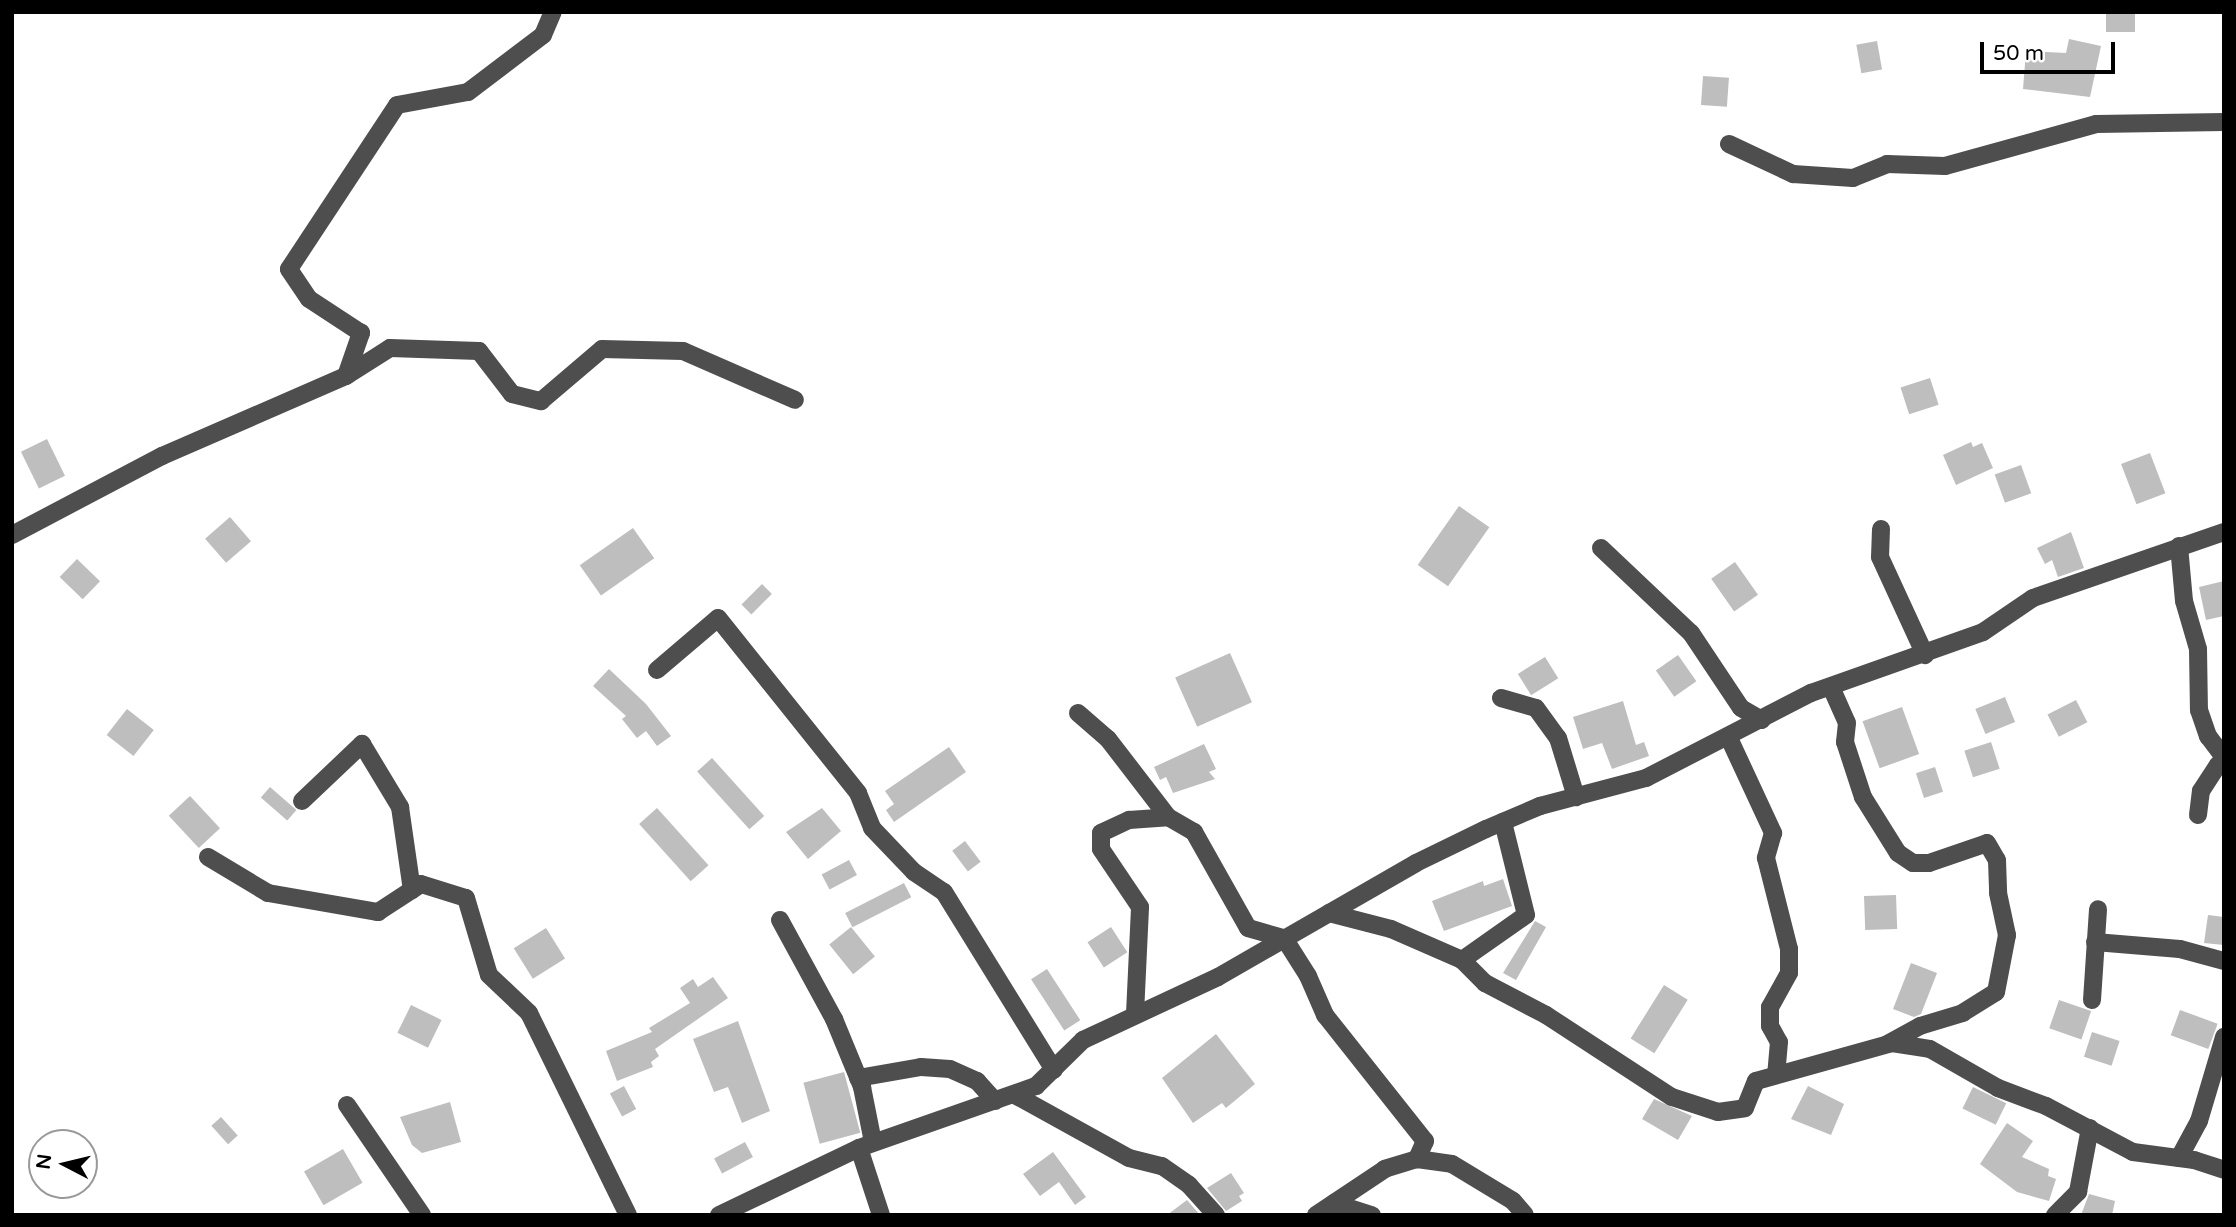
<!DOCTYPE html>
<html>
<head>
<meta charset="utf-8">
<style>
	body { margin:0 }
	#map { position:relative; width:2236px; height:1227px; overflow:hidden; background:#fff; font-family:"Varela Round",sans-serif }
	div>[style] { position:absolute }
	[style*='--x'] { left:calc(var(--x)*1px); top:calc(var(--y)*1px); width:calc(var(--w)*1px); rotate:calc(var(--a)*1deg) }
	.building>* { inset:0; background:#bebebe; transform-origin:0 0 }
	.minor>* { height:18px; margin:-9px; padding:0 9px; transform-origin:9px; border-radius:9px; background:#4e4e4e }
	span { translate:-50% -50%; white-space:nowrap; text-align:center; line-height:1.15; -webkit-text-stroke:6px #fff; paint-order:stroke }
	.frame { position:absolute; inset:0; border:14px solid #000; pointer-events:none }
	.north { position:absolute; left:28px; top:1129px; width:70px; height:70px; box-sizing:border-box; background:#fff; border:2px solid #999; border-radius:50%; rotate:277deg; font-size:19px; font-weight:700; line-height:28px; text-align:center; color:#000 }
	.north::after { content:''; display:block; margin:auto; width:24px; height:32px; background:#000; clip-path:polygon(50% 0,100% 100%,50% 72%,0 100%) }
	.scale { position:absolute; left:1980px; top:42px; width:135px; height:32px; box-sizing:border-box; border:4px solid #000; border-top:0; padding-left:9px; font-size:21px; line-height:24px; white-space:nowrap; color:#000; -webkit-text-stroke:5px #fff; paint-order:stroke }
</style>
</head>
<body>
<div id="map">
	<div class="building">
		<i style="left:2106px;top:12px;width:29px;height:20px"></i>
		<i style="clip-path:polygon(2069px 39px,2101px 46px,2090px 97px,2023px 89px,2026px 51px,2066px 53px)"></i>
		<i style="left:1877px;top:41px;width:29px;height:21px;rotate:80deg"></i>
		<i style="left:1703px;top:76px;width:26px;height:29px;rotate:4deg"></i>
		<i style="left:1930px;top:378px;width:28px;height:31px;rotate:72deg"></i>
		<i style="left:47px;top:439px;width:41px;height:29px;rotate:64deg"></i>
		<i style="clip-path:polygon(1971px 442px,1973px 447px,1982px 443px,1993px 468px,1956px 485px,1943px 455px)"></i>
		<i style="left:2150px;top:453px;width:43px;height:31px;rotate:69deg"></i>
		<i style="left:2021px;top:465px;width:30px;height:28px;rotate:70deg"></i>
		<i style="left:1459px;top:506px;width:37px;height:72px;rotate:35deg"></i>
		<i style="left:230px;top:517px;width:32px;height:33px;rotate:49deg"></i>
		<i style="left:633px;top:528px;width:37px;height:65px;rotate:55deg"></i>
		<i style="clip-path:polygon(2071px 532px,2084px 568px,2058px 577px,2052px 560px,2045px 564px,2037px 548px)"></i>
		<i style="left:77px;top:559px;width:32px;height:25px;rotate:44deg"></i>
		<i style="left:1735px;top:562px;width:40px;height:29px;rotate:55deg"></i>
		<i style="clip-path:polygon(2224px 581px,2224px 616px,2206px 620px,2199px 587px)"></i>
		<i style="left:762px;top:584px;width:14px;height:29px;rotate:45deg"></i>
		<i style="left:1230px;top:653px;width:54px;height:60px;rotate:66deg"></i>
		<i style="left:1678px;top:655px;width:32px;height:27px;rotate:55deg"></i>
		<i style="left:1545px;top:657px;width:25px;height:32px;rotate:58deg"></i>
		<i style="clip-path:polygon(609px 669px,646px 704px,671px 736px,657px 746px,646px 731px,637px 738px,622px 719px,626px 716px,593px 686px)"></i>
		<i style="left:2005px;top:697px;width:27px;height:32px;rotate:68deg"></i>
		<i style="left:2076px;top:700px;width:25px;height:32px;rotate:63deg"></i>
		<i style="clip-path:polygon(1623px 701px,1636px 745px,1644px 742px,1649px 756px,1612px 769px,1602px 743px,1583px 749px,1573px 717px)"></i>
		<i style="left:1902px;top:707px;width:50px;height:42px;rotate:70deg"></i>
		<i style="left:127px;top:709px;width:34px;height:33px;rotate:38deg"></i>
		<i style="left:1991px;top:742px;width:28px;height:28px;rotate:72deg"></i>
		<i style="clip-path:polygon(1204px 744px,1216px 769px,1209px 772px,1215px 779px,1173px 793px,1166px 777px,1160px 780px,1154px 767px)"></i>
		<i style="clip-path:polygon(949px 747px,966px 772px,894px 822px,886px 810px,894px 804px,885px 791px)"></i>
		<i style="left:712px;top:758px;width:78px;height:20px;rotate:48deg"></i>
		<i style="left:1935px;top:767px;width:26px;height:20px;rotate:72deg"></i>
		<i style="left:270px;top:787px;width:35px;height:14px;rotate:41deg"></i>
		<i style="left:190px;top:796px;width:44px;height:29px;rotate:47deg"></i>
		<i style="left:657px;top:808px;width:77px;height:24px;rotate:48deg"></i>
		<i style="clip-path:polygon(822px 808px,841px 831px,808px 859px,786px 832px)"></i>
		<i style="left:965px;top:841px;width:26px;height:16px;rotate:53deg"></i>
		<i style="left:849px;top:860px;width:17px;height:31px;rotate:62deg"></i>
		<i style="clip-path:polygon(1503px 879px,1512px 906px,1444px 931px,1432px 901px,1483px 881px,1484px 886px)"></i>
		<i style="left:904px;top:883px;width:16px;height:66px;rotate:63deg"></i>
		<i style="left:1896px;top:895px;width:34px;height:32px;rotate:88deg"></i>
		<i style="clip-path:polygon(2208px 915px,2224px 917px,2224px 945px,2204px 943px)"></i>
		<i style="clip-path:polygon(1535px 921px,1546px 927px,1516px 980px,1503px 973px)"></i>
		<i style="left:851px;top:927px;width:38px;height:28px;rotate:51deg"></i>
		<i style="left:1111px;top:927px;width:30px;height:28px;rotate:57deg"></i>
		<i style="left:546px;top:928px;width:36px;height:38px;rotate:58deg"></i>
		<i style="clip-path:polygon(1911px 963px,1937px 973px,1921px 1014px,1914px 1017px,1893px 1009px)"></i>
		<i style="left:1047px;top:969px;width:61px;height:19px;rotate:57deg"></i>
		<i style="clip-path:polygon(713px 977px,728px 998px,655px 1049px,659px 1056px,651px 1062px,653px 1067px,617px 1081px,606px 1051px,652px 1032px,649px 1028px,690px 1003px,680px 988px,693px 979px,698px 987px)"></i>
		<i style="left:1664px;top:985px;width:28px;height:63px;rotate:32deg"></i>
		<i style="left:2059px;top:1000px;width:34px;height:30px;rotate:19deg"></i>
		<i style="left:411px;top:1005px;width:34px;height:31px;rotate:26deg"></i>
		<i style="left:2180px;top:1010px;width:40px;height:27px;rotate:20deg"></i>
		<i style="clip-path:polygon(738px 1021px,770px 1111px,742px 1123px,728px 1087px,714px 1092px,693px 1039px)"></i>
		<i style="left:2092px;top:1032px;width:29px;height:26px;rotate:18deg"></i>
		<i style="clip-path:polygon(1216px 1034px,1255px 1084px,1226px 1108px,1222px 1103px,1193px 1123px,1162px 1078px)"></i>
		<i style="left:844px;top:1072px;width:63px;height:42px;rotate:75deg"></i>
		<i style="left:624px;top:1086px;width:26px;height:16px;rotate:62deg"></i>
		<i style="clip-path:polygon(1808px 1086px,1844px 1104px,1831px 1135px,1791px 1119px)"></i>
		<i style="left:1973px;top:1087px;width:37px;height:24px;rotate:26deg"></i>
		<i style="clip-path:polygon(1654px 1099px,1692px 1116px,1678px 1140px,1642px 1119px)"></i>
		<i style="clip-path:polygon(450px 1102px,461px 1142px,422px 1153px,412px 1145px,400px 1117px)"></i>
		<i style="left:221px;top:1117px;width:25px;height:13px;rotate:48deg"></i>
		<i style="clip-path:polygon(2007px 1123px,2033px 1141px,2022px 1157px,2049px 1169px,2048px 1176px,2056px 1179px,2049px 1201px,2017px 1192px,1980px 1164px)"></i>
		<i style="left:745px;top:1142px;width:17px;height:35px;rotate:62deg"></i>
		<i style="left:343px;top:1149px;width:39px;height:45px;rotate:60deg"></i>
		<i style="clip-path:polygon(1053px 1152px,1086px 1197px,1075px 1205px,1059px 1182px,1040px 1196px,1023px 1174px)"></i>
		<i style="clip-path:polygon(1231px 1173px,1244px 1193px,1239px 1196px,1242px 1201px,1226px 1211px,1207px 1188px)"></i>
		<i style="clip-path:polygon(2089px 1194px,2115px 1201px,2112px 1215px,2081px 1215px)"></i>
		<i style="clip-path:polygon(1187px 1200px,1200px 1215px,1167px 1215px)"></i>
	</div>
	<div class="minor">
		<i style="--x:1729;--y:144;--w:71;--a:25.1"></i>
		<i style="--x:1793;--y:174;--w:60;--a:3.8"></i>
		<i style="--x:1853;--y:178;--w:37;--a:-22"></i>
		<i style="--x:1887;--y:164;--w:58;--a:2"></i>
		<i style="--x:1945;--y:166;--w:157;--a:-15.5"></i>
		<i style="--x:2096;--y:124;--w:128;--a:-0.9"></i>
		<i style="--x:346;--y:376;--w:46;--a:-70.8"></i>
		<i style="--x:361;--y:333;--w:62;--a:-146.8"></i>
		<i style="--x:309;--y:299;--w:36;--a:-124"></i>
		<i style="--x:289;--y:269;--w:196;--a:-56.6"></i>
		<i style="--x:397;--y:105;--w:72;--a:-10.4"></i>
		<i style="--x:468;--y:92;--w:94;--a:-37.2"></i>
		<i style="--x:543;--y:35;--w:25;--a:-67"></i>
		<i style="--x:1881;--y:529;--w:28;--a:92"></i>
		<i style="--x:1880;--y:557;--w:108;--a:65.3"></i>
		<i style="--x:12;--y:535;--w:170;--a:-27.8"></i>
		<i style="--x:162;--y:456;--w:201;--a:-23.5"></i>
		<i style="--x:346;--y:376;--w:52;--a:-32.5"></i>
		<i style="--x:390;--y:348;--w:89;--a:1.9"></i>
		<i style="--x:479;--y:351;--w:54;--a:52.5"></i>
		<i style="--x:512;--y:394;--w:30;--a:14"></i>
		<i style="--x:541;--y:401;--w:80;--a:-40.4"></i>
		<i style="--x:602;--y:349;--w:81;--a:1.4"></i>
		<i style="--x:683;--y:351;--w:122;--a:23.6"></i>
		<i style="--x:2179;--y:546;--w:55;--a:84.8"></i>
		<i style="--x:2184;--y:601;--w:50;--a:73.7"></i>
		<i style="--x:2198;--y:649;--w:61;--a:89.1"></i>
		<i style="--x:2199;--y:710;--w:28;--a:71"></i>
		<i style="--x:2208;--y:736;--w:26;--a:53"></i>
		<i style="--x:1601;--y:548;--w:124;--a:43.4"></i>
		<i style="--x:1691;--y:633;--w:90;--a:56.3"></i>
		<i style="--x:1741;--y:708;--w:24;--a:30"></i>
		<i style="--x:657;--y:670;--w:80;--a:-40.4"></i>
		<i style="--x:718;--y:618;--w:224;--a:51.3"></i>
		<i style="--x:858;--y:793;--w:38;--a:68"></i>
		<i style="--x:872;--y:828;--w:61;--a:46.3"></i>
		<i style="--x:914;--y:872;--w:36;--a:34"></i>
		<i style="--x:944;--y:892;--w:209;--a:58.3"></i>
		<i style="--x:1831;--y:687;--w:39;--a:66"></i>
		<i style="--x:1847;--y:723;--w:19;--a:96"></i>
		<i style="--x:1845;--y:742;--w:58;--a:71.9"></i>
		<i style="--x:1863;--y:797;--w:66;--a:58"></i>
		<i style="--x:1898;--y:853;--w:18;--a:34"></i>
		<i style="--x:1913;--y:863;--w:16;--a:0"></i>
		<i style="--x:1929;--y:863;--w:61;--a:-19"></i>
		<i style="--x:1987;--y:843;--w:20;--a:60"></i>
		<i style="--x:1997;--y:860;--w:33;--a:88"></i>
		<i style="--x:1998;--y:893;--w:43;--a:77.9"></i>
		<i style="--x:2007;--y:935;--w:58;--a:100.9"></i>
		<i style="--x:1996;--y:992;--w:39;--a:148"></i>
		<i style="--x:1963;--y:1013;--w:45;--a:163.2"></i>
		<i style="--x:1920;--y:1026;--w:37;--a:151"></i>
		<i style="--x:1501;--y:698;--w:36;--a:16"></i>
		<i style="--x:1536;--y:708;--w:37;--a:54"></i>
		<i style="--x:1558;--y:738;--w:62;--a:73"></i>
		<i style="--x:1078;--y:713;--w:40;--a:41"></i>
		<i style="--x:1108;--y:739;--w:98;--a:52.4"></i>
		<i style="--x:1168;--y:817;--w:30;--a:30"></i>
		<i style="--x:1194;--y:832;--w:110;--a:60.6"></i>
		<i style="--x:1248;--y:928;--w:37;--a:16"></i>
		<i style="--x:1284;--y:938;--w:45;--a:57.7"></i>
		<i style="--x:1308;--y:976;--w:43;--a:66.4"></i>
		<i style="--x:1325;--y:1015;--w:161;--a:51.6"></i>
		<i style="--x:1425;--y:1141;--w:20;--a:114"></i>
		<i style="--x:1417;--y:1159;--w:34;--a:163"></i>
		<i style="--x:1385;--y:1169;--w:83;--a:146.3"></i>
		<i style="--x:1729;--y:738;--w:105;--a:65.1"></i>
		<i style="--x:1773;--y:833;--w:26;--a:106"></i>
		<i style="--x:1766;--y:858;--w:94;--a:75.8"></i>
		<i style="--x:1789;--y:949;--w:24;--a:90"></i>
		<i style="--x:1789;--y:973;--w:39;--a:119"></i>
		<i style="--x:1770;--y:1007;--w:19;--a:90"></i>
		<i style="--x:1770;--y:1026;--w:18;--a:61"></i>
		<i style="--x:1779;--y:1042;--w:32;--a:95"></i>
		<i style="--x:302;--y:801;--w:83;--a:-43.5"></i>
		<i style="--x:362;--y:744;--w:74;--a:58.9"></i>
		<i style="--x:400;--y:807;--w:84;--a:81.8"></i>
		<i style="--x:2198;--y:815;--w:24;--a:-83"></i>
		<i style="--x:2201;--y:791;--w:31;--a:-57"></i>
		<i style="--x:2218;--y:765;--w:6;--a:9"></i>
		<i style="--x:208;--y:857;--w:70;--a:31"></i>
		<i style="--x:268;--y:893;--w:112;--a:9.8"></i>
		<i style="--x:378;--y:912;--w:51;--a:-33.1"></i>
		<i style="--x:421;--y:884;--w:47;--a:17.3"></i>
		<i style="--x:466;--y:898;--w:80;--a:73.4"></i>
		<i style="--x:489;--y:975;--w:55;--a:43.5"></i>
		<i style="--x:529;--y:1013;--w:225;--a:63.9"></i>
		<i style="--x:1329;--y:913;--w:64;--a:14.5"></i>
		<i style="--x:1391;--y:929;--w:77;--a:23.6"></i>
		<i style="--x:1462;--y:960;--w:33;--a:45"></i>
		<i style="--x:1485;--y:983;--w:69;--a:27.7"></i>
		<i style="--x:1546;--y:1015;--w:150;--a:33.1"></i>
		<i style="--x:1672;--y:1097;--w:48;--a:18.1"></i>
		<i style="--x:1718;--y:1112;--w:27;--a:-8"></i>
		<i style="--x:1745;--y:1108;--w:29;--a:-68"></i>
		<i style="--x:1756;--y:1081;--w:141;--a:-15.6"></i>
		<i style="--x:1892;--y:1043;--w:38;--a:9"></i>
		<i style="--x:1930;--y:1049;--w:78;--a:29.8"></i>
		<i style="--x:1998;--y:1088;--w:51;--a:20.6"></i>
		<i style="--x:2046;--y:1106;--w:98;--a:27.9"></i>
		<i style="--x:2133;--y:1152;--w:62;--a:7.5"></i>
		<i style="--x:2194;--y:1160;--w:32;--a:18"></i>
		<i style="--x:780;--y:920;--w:113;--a:61.4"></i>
		<i style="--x:834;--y:1019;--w:74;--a:67.6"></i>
		<i style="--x:862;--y:1087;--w:56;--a:78.7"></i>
		<i style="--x:2095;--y:942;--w:85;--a:4.7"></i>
		<i style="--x:2180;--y:949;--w:46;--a:15.3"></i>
		<i style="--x:1462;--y:960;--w:78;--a:-35.1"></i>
		<i style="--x:1526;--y:915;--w:96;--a:-103.9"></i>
		<i style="--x:2092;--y:1000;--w:91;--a:-86.2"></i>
		<i style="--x:1135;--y:1014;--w:107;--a:-87.3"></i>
		<i style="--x:1140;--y:907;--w:70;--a:-123.9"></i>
		<i style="--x:1101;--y:849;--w:16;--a:-90"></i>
		<i style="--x:1101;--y:833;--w:31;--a:-25"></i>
		<i style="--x:1129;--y:820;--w:39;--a:-4"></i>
		<i style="--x:858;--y:1078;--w:64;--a:-9.9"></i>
		<i style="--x:921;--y:1067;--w:29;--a:4"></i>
		<i style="--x:950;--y:1069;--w:30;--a:24"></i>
		<i style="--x:977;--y:1081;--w:27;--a:48"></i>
		<i style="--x:1015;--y:1095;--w:130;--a:28.9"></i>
		<i style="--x:1129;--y:1158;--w:34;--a:14"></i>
		<i style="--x:1162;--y:1166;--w:33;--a:35"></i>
		<i style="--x:1189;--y:1185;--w:40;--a:48"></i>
		<i style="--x:347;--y:1105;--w:133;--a:55.7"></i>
		<i style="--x:859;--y:1148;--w:71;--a:71.8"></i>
		<i style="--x:2179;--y:1158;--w:42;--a:-61.6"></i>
		<i style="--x:2199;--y:1121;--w:88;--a:-73.4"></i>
		<i style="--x:1417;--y:1159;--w:35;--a:8"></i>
		<i style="--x:1452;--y:1164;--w:71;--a:31.2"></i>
		<i style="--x:1513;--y:1201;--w:18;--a:49"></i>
		<i style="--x:1334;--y:1203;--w:40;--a:18"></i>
		<i style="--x:719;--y:1215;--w:155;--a:-25.6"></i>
		<i style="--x:859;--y:1148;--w:188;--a:-19.3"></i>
		<i style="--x:1036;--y:1086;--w:66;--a:-44.4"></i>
		<i style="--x:1083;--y:1040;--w:149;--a:-25"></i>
		<i style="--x:1218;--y:977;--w:228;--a:-29.9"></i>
		<i style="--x:1416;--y:863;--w:78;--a:-25.9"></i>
		<i style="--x:1486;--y:829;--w:59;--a:-23.1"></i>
		<i style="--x:1540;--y:806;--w:110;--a:-14.8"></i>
		<i style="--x:1646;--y:778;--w:186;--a:-27.3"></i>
		<i style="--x:1811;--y:693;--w:182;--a:-19.5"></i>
		<i style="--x:1983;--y:632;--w:60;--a:-34.2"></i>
		<i style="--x:2033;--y:598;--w:202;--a:-19.1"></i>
		<i style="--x:2055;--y:1215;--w:33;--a:-45"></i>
		<i style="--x:2078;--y:1192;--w:65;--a:-79.4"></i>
	</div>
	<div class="frame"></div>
	<div class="north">N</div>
	<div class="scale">50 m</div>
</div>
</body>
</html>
